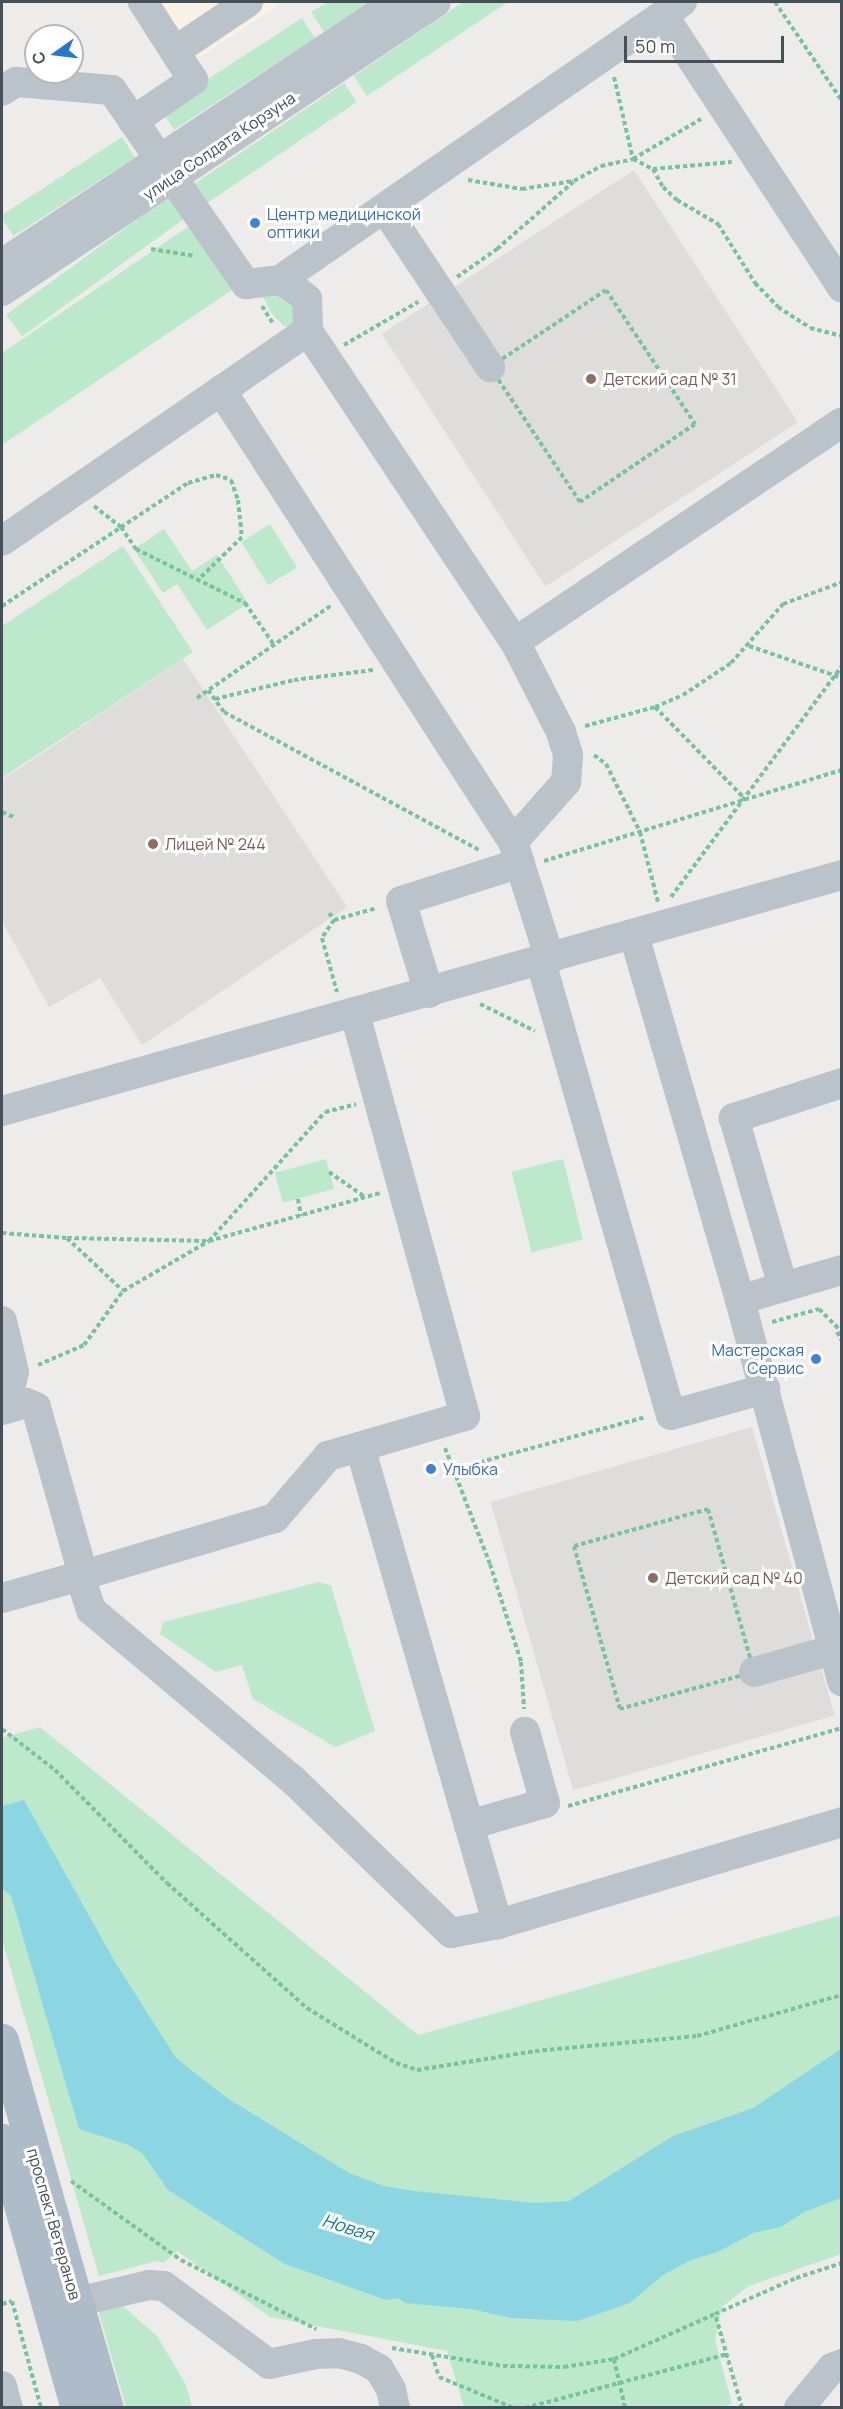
<!DOCTYPE html>
<html>
<head>
<meta charset="utf-8">
<style>
	body { margin:0 }
	#map { position:relative; width:843px; height:2409px; overflow:hidden; background:#eeebeb; font-family:Manrope,sans-serif }
	div>[style] { position:absolute }
	[style*='--x'] { left:calc(var(--x)*1px); top:calc(var(--y)*1px); width:calc(var(--w)*1px); rotate:calc(var(--a)*1deg) }
	.commercial>* { inset:0; background:#f9f2e4 }
	.education>* { inset:0; background:#dfdcdc; transform-origin:0 0 }
	.green>* { inset:0; background:#bce9cb; transform-origin:0 0 }
	.water>* { inset:0; background:#8cd5e3 }
	.path>* { height:4px; margin-top:-2px; transform-origin:0; background:repeating-linear-gradient(90deg,#77c49a 0 4.5px,transparent 0 7.5px) }
	.minor>* { height:30px; margin:-15px; padding:0 15px; transform-origin:15px; border-radius:15px; background:#bac3ca }
	.major>* { height:33px; margin:-16.5px; padding:0 16.5px; transform-origin:16.5px; border-radius:16.5px; background:#adbcc8 }
	.dots>* { width:16px; height:16px; translate:-50% -50%; box-sizing:border-box; border:3px solid #fff; border-radius:50% }
	span { translate:-50% -50%; white-space:nowrap; text-align:center; line-height:1.15; -webkit-text-stroke:6px #fff; paint-order:stroke }
	.street-label { font-size:16px; color:#454f57 }
	.shop-label { font-size:16px; color:#366cbe }
	.left { translate:0 -50%; text-align:left }
	.right { translate:-100% -50%; text-align:right }
	.education-label { font-size:16px; color:#785e54 }
	.water-label { font-size:18px; color:#187c90; font-style:italic }
	.frame { position:absolute; inset:0; border:3px solid #454f57; pointer-events:none }
	.north { position:absolute; left:24px; top:24px; width:60px; height:60px; box-sizing:border-box; background:#fff; border:2px solid #b5b9bc; border-radius:50%; rotate:256deg; font-size:16px; font-weight:700; line-height:24px; text-align:center; color:#454f57 }
	.north::after { content:''; display:block; margin:auto; width:21px; height:27px; background:#2877cb; clip-path:polygon(50% 0,100% 100%,50% 72%,0 100%) }
	.scale { position:absolute; left:624px; top:36px; width:160px; height:27px; box-sizing:border-box; border:3px solid #454f57; border-top:0; padding-left:8px; font-size:18px; line-height:21px; white-space:nowrap; color:#454f57; -webkit-text-stroke:4px #fff; paint-order:stroke }
</style>
</head>
<body>
<div id="map">
	<div class="commercial">
		<i style="clip-path:polygon(130px 2px,284px 2px,176px 73px)"></i>
	</div>
	<div class="education">
		<i style="left:634px;top:170px;width:301px;height:301px;rotate:57deg"></i>
		<i style="clip-path:polygon(183px 659px,347px 907px,142px 1045px,100px 978px,49px 1007px,2px 921px,2px 780px)"></i>
		<i style="left:752px;top:1427px;width:300px;height:272px;rotate:74deg"></i>
	</div>
	<div class="green">
		<i style="clip-path:polygon(328px 2px,370px 2px,324px 32px,311px 12px)"></i>
		<i style="clip-path:polygon(463px 2px,508px 2px,367px 96px,354px 76px)"></i>
		<i style="left:302px;top:18px;width:24px;height:168px;rotate:57deg"></i>
		<i style="left:344px;top:83px;width:23px;height:183px;rotate:56deg"></i>
		<i style="left:122px;top:137px;width:24px;height:145px;rotate:57deg"></i>
		<i style="left:168px;top:197px;width:27px;height:200px;rotate:54deg"></i>
		<i style="clip-path:polygon(192px 224px,235px 288px,2px 445px,2px 353px)"></i>
		<i style="clip-path:polygon(266px 288px,306px 306px,296px 327px,284px 326px,272px 314px,262px 295px)"></i>
		<i style="left:270px;top:524px;width:51px;height:34px;rotate:58deg"></i>
		<i style="clip-path:polygon(164px 529px,192px 571px,217px 555px,248px 603px,207px 630px,177px 584px,163px 593px,134px 549px)"></i>
		<i style="clip-path:polygon(123px 546px,193px 652px,2px 778px,2px 626px)"></i>
		<i style="left:326px;top:1159px;width:31px;height:53px;rotate:75deg"></i>
		<i style="left:563px;top:1159px;width:83px;height:53px;rotate:76deg"></i>
		<i style="clip-path:polygon(319px 1582px,331px 1586px,375px 1731px,341px 1745px,335px 1747px,253px 1699px,242px 1665px,216px 1672px,160px 1634px,163px 1622px)"></i>
		<i style="clip-path:polygon(40px 1727px,418px 2035px,841px 1915px,841px 2254px,749px 2286px,722px 2307px,715px 2340px,732px 2404px,716px 2408px,464px 2407px,447px 2351px,270px 2317px,177px 2251px,164px 2263px,157px 2261px,99px 2276px,2px 1939px,2px 1738px)"></i>
		<i style="clip-path:polygon(117px 2301px,157px 2336px,186px 2385px,192px 2407px,126px 2407px,99px 2313px,105px 2305px)"></i>
	</div>
	<div class="water">
		<i style="clip-path:polygon(24px 1800px,115px 1962px,176px 2058px,227px 2098px,349px 2173px,384px 2186px,414px 2191px,535px 2203px,569px 2201px,673px 2136px,753px 2108px,841px 2049px,841px 2198px,804px 2212px,781px 2227px,753px 2233px,718px 2252px,693px 2259px,663px 2275px,630px 2303px,577px 2321px,511px 2318px,471px 2309px,405px 2303px,398px 2298px,386px 2300px,285px 2264px,168px 2190px,143px 2154px,129px 2145px,79px 2129px,11px 1896px,2px 1888px,2px 1806px)"></i>
	</div>
	<div class="path">
		<i style="--x:775;--y:2;--w:120;--a:55.9"></i>
		<i style="--x:614;--y:77;--w:84;--a:77"></i>
		<i style="--x:633;--y:159;--w:79;--a:-30.5"></i>
		<i style="--x:653;--y:169;--w:21;--a:61"></i>
		<i style="--x:663;--y:187;--w:19;--a:43"></i>
		<i style="--x:677;--y:200;--w:48;--a:30.3"></i>
		<i style="--x:718;--y:224;--w:70;--a:57.9"></i>
		<i style="--x:755;--y:283;--w:33;--a:46"></i>
		<i style="--x:778;--y:307;--w:38;--a:33"></i>
		<i style="--x:810;--y:328;--w:33;--a:14"></i>
		<i style="--x:468;--y:180;--w:55;--a:9.5"></i>
		<i style="--x:522;--y:189;--w:52;--a:-8.9"></i>
		<i style="--x:151;--y:249;--w:45;--a:9"></i>
		<i style="--x:457;--y:277;--w:49;--a:-35"></i>
		<i style="--x:497;--y:249;--w:103;--a:-41.4"></i>
		<i style="--x:574;--y:181;--w:31;--a:-29"></i>
		<i style="--x:601;--y:166;--w:33;--a:-12"></i>
		<i style="--x:633;--y:159;--w:22;--a:27"></i>
		<i style="--x:653;--y:169;--w:79;--a:-5.1"></i>
		<i style="--x:606;--y:290;--w:161;--a:56.4"></i>
		<i style="--x:695;--y:424;--w:139;--a:145.9"></i>
		<i style="--x:580;--y:502;--w:162;--a:-123.7"></i>
		<i style="--x:490;--y:367;--w:139;--a:-33.6"></i>
		<i style="--x:262;--y:306;--w:22;--a:58"></i>
		<i style="--x:344;--y:345;--w:86;--a:-30.2"></i>
		<i style="--x:94;--y:506;--w:34;--a:38"></i>
		<i style="--x:121;--y:527;--w:27;--a:56"></i>
		<i style="--x:136;--y:549;--w:122;--a:26.4"></i>
		<i style="--x:245;--y:603;--w:51;--a:55.4"></i>
		<i style="--x:2;--y:606;--w:223;--a:-33.5"></i>
		<i style="--x:188;--y:483;--w:29;--a:-16"></i>
		<i style="--x:216;--y:475;--w:16;--a:18"></i>
		<i style="--x:231;--y:480;--w:21;--a:71"></i>
		<i style="--x:238;--y:500;--w:37;--a:84"></i>
		<i style="--x:242;--y:537;--w:62;--a:135.7"></i>
		<i style="--x:749;--y:646;--w:98;--a:19"></i>
		<i style="--x:208;--y:690;--w:27;--a:54"></i>
		<i style="--x:224;--y:712;--w:290;--a:28.4"></i>
		<i style="--x:197;--y:698;--w:164;--a:-34.6"></i>
		<i style="--x:215;--y:699;--w:81;--a:-13.5"></i>
		<i style="--x:294;--y:680;--w:80;--a:-7.2"></i>
		<i style="--x:655;--y:707;--w:129;--a:45.6"></i>
		<i style="--x:585;--y:726;--w:73;--a:-15.2"></i>
		<i style="--x:655;--y:707;--w:30;--a:-23"></i>
		<i style="--x:683;--y:695;--w:58;--a:-33.7"></i>
		<i style="--x:731;--y:663;--w:79;--a:-48.6"></i>
		<i style="--x:783;--y:604;--w:63;--a:-20.4"></i>
		<i style="--x:594;--y:755;--w:15;--a:37"></i>
		<i style="--x:606;--y:764;--w:76;--a:63.4"></i>
		<i style="--x:640;--y:832;--w:72;--a:75.6"></i>
		<i style="--x:2;--y:812;--w:15;--a:23"></i>
		<i style="--x:544;--y:861;--w:312;--a:-17"></i>
		<i style="--x:671;--y:897;--w:287;--a:-53.5"></i>
		<i style="--x:329;--y:913;--w:9;--a:54"></i>
		<i style="--x:334;--y:920;--w:45;--a:-15.6"></i>
		<i style="--x:334;--y:920;--w:22;--a:124"></i>
		<i style="--x:322;--y:938;--w:56;--a:74.5"></i>
		<i style="--x:480;--y:1004;--w:61;--a:26.1"></i>
		<i style="--x:329;--y:1172;--w:44;--a:34.8"></i>
		<i style="--x:298;--y:1199;--w:17;--a:80"></i>
		<i style="--x:2;--y:1233;--w:65;--a:4.4"></i>
		<i style="--x:67;--y:1238;--w:142;--a:1.2"></i>
		<i style="--x:209;--y:1241;--w:173;--a:-48"></i>
		<i style="--x:325;--y:1112;--w:32;--a:-14"></i>
		<i style="--x:67;--y:1238;--w:77;--a:43.4"></i>
		<i style="--x:772;--y:1322;--w:49;--a:-15.5"></i>
		<i style="--x:819;--y:1309;--w:33;--a:45"></i>
		<i style="--x:837;--y:1332;--w:10;--a:61"></i>
		<i style="--x:38;--y:1365;--w:50;--a:-23.5"></i>
		<i style="--x:84;--y:1345;--w:67;--a:-54.2"></i>
		<i style="--x:123;--y:1291;--w:99;--a:-30.2"></i>
		<i style="--x:209;--y:1241;--w:178;--a:-15.7"></i>
		<i style="--x:445;--y:1448;--w:124;--a:68.8"></i>
		<i style="--x:490;--y:1564;--w:103;--a:72.4"></i>
		<i style="--x:521;--y:1662;--w:47;--a:86.3"></i>
		<i style="--x:451;--y:1470;--w:202;--a:-15.2"></i>
		<i style="--x:708;--y:1509;--w:169;--a:74.2"></i>
		<i style="--x:754;--y:1672;--w:139;--a:164.6"></i>
		<i style="--x:620;--y:1709;--w:169;--a:-105.8"></i>
		<i style="--x:574;--y:1546;--w:139;--a:-15.4"></i>
		<i style="--x:2;--y:1729;--w:67;--a:37.7"></i>
		<i style="--x:55;--y:1770;--w:159;--a:45.3"></i>
		<i style="--x:167;--y:1883;--w:188;--a:41.8"></i>
		<i style="--x:307;--y:2008;--w:105;--a:31.7"></i>
		<i style="--x:396;--y:2063;--w:22;--a:18"></i>
		<i style="--x:417;--y:2070;--w:120;--a:-9.1"></i>
		<i style="--x:535;--y:2051;--w:163;--a:-5.3"></i>
		<i style="--x:697;--y:2036;--w:151;--a:-15.8"></i>
		<i style="--x:568;--y:1806;--w:285;--a:-15.9"></i>
		<i style="--x:71;--y:2181;--w:135;--a:35.7"></i>
		<i style="--x:181;--y:2260;--w:152;--a:27.1"></i>
		<i style="--x:2;--y:2304;--w:10;--a:-17"></i>
		<i style="--x:12;--y:2301;--w:111;--a:74.8"></i>
		<i style="--x:392;--y:2348;--w:112;--a:9.2"></i>
		<i style="--x:503;--y:2366;--w:61;--a:0.9"></i>
		<i style="--x:564;--y:2367;--w:51;--a:-9.1"></i>
		<i style="--x:614;--y:2359;--w:111;--a:-24"></i>
		<i style="--x:432;--y:2355;--w:23;--a:72"></i>
		<i style="--x:439;--y:2377;--w:81;--a:22.5"></i>
		<i style="--x:614;--y:2359;--w:50;--a:77.3"></i>
		<i style="--x:525;--y:2408;--w:210;--a:-14.9"></i>
		<i style="--x:742;--y:2408;--w:98;--a:-106"></i>
		<i style="--x:715;--y:2314;--w:89;--a:-24"></i>
		<i style="--x:796;--y:2278;--w:48;--a:-18.1"></i>
	</div>
	<div class="minor">
		<i style="--x:663;--y:15;--w:326;--a:56.7"></i>
		<i style="--x:175;--y:51;--w:88;--a:-33.9"></i>
		<i style="--x:2;--y:91;--w:17;--a:-33"></i>
		<i style="--x:16;--y:82;--w:96;--a:4.8"></i>
		<i style="--x:112;--y:90;--w:236;--a:55.4"></i>
		<i style="--x:246;--y:284;--w:34;--a:-7"></i>
		<i style="--x:280;--y:280;--w:17;--a:31"></i>
		<i style="--x:295;--y:289;--w:16;--a:40"></i>
		<i style="--x:307;--y:299;--w:32;--a:88"></i>
		<i style="--x:133;--y:121;--w:73;--a:-34.3"></i>
		<i style="--x:193;--y:80;--w:93;--a:-122.7"></i>
		<i style="--x:385;--y:209;--w:190;--a:56.4"></i>
		<i style="--x:2;--y:264;--w:474;--a:-33.6"></i>
		<i style="--x:280;--y:280;--w:489;--a:-34.7"></i>
		<i style="--x:2;--y:291;--w:521;--a:-33.66"></i>
		<i style="--x:221;--y:390;--w:538;--a:57.14"></i>
		<i style="--x:2;--y:541;--w:371;--a:-34.5"></i>
		<i style="--x:308;--y:331;--w:374;--a:56.4"></i>
		<i style="--x:515;--y:642;--w:101;--a:62.9"></i>
		<i style="--x:561;--y:732;--w:24;--a:73"></i>
		<i style="--x:568;--y:755;--w:27;--a:94"></i>
		<i style="--x:566;--y:782;--w:80;--a:131.5"></i>
		<i style="--x:513;--y:842;--w:123;--a:72.5"></i>
		<i style="--x:515;--y:642;--w:394;--a:-33.9"></i>
		<i style="--x:634;--y:935;--w:380;--a:73.8"></i>
		<i style="--x:541;--y:962;--w:471;--a:74"></i>
		<i style="--x:671;--y:1415;--w:98;--a:-15.5"></i>
		<i style="--x:429;--y:993;--w:96;--a:-106.9"></i>
		<i style="--x:401;--y:901;--w:125;--a:-17.7"></i>
		<i style="--x:842;--y:1083;--w:114;--a:162"></i>
		<i style="--x:734;--y:1118;--w:176;--a:73.8"></i>
		<i style="--x:783;--y:1287;--w:61;--a:-16.1"></i>
		<i style="--x:2;--y:1111;--w:873;--a:-15.69"></i>
		<i style="--x:783;--y:1287;--w:45;--a:163.2"></i>
		<i style="--x:740;--y:1300;--w:395;--a:75"></i>
		<i style="--x:2;--y:1321;--w:52;--a:76.8"></i>
		<i style="--x:14;--y:1372;--w:38;--a:104"></i>
		<i style="--x:2;--y:1410;--w:25;--a:-16"></i>
		<i style="--x:26;--y:1403;--w:11;--a:22"></i>
		<i style="--x:36;--y:1407;--w:159;--a:74.3"></i>
		<i style="--x:79;--y:1560;--w:16;--a:86"></i>
		<i style="--x:80;--y:1576;--w:203;--a:-16.6"></i>
		<i style="--x:275;--y:1518;--w:82;--a:-49.5"></i>
		<i style="--x:328;--y:1456;--w:143;--a:-16.3"></i>
		<i style="--x:465;--y:1416;--w:418;--a:-105.3"></i>
		<i style="--x:360;--y:1447;--w:497;--a:73.9"></i>
		<i style="--x:2;--y:1598;--w:81;--a:-15.8"></i>
		<i style="--x:80;--y:1576;--w:36;--a:72"></i>
		<i style="--x:91;--y:1610;--w:263;--a:40.1"></i>
		<i style="--x:292;--y:1779;--w:221;--a:44.1"></i>
		<i style="--x:451;--y:1933;--w:48;--a:-10.8"></i>
		<i style="--x:498;--y:1924;--w:359;--a:-16.5"></i>
		<i style="--x:754;--y:1672;--w:81;--a:-15.8"></i>
		<i style="--x:469;--y:1825;--w:79;--a:-16.1"></i>
		<i style="--x:545;--y:1803;--w:74;--a:-105.7"></i>
		<i style="--x:76;--y:2302;--w:75;--a:-13.1"></i>
		<i style="--x:149;--y:2285;--w:15;--a:4"></i>
		<i style="--x:164;--y:2286;--w:131;--a:36.6"></i>
		<i style="--x:269;--y:2364;--w:48;--a:-12"></i>
		<i style="--x:316;--y:2354;--w:23;--a:-2"></i>
		<i style="--x:339;--y:2353;--w:23;--a:15"></i>
		<i style="--x:361;--y:2359;--w:21;--a:29"></i>
		<i style="--x:379;--y:2369;--w:23;--a:59"></i>
		<i style="--x:391;--y:2389;--w:19;--a:78"></i>
		<i style="--x:2;--y:2386;--w:23;--a:75"></i>
		<i style="--x:799;--y:2408;--w:52;--a:-50.5"></i>
		<i style="--x:832;--y:2368;--w:11;--a:-22"></i>
	</div>
	<div class="major">
		<i style="--x:2;--y:2040;--w:383;--a:74.1"></i>
		<i style="--x:2;--y:2140;--w:278;--a:74.4"></i>
	</div>
	<div class="dots">
		<i style="left:255px;top:223px;background:#3f7fe0"></i>
		<i style="left:591px;top:379px;background:#8d6e63"></i>
		<i style="left:153px;top:844px;background:#8d6e63"></i>
		<i style="left:816px;top:1359px;background:#3f7fe0"></i>
		<i style="left:431px;top:1469px;background:#3f7fe0"></i>
		<i style="left:653px;top:1578px;background:#8d6e63"></i>
	</div>
	<div class="street-label">
		<span style="left:219px;top:146px;rotate:-34deg">улица Солдата Корзуна</span>
		<span style="left:54px;top:2224px;rotate:74deg">проспект Ветеранов</span>
	</div>
	<div class="shop-label">
		<span class="left" style="left:267px;top:223px">Центр медицинской<br>оптики</span>
		<span class="right" style="left:804px;top:1359px">Мастерская<br>Сервис</span>
		<span class="left" style="left:443px;top:1469px">Улыбка</span>
	</div>
	<div class="education-label">
		<span class="left" style="left:603px;top:379px">Детский сад № 31</span>
		<span class="left" style="left:165px;top:844px">Лицей № 244</span>
		<span class="left" style="left:665px;top:1578px">Детский сад № 40</span>
	</div>
	<div class="water-label">
		<span style="left:348px;top:2227px;rotate:17deg">Новая</span>
	</div>
	<div class="frame"></div>
	<div class="north">С</div>
	<div class="scale">50 m</div>
</div>
</body>
</html>
